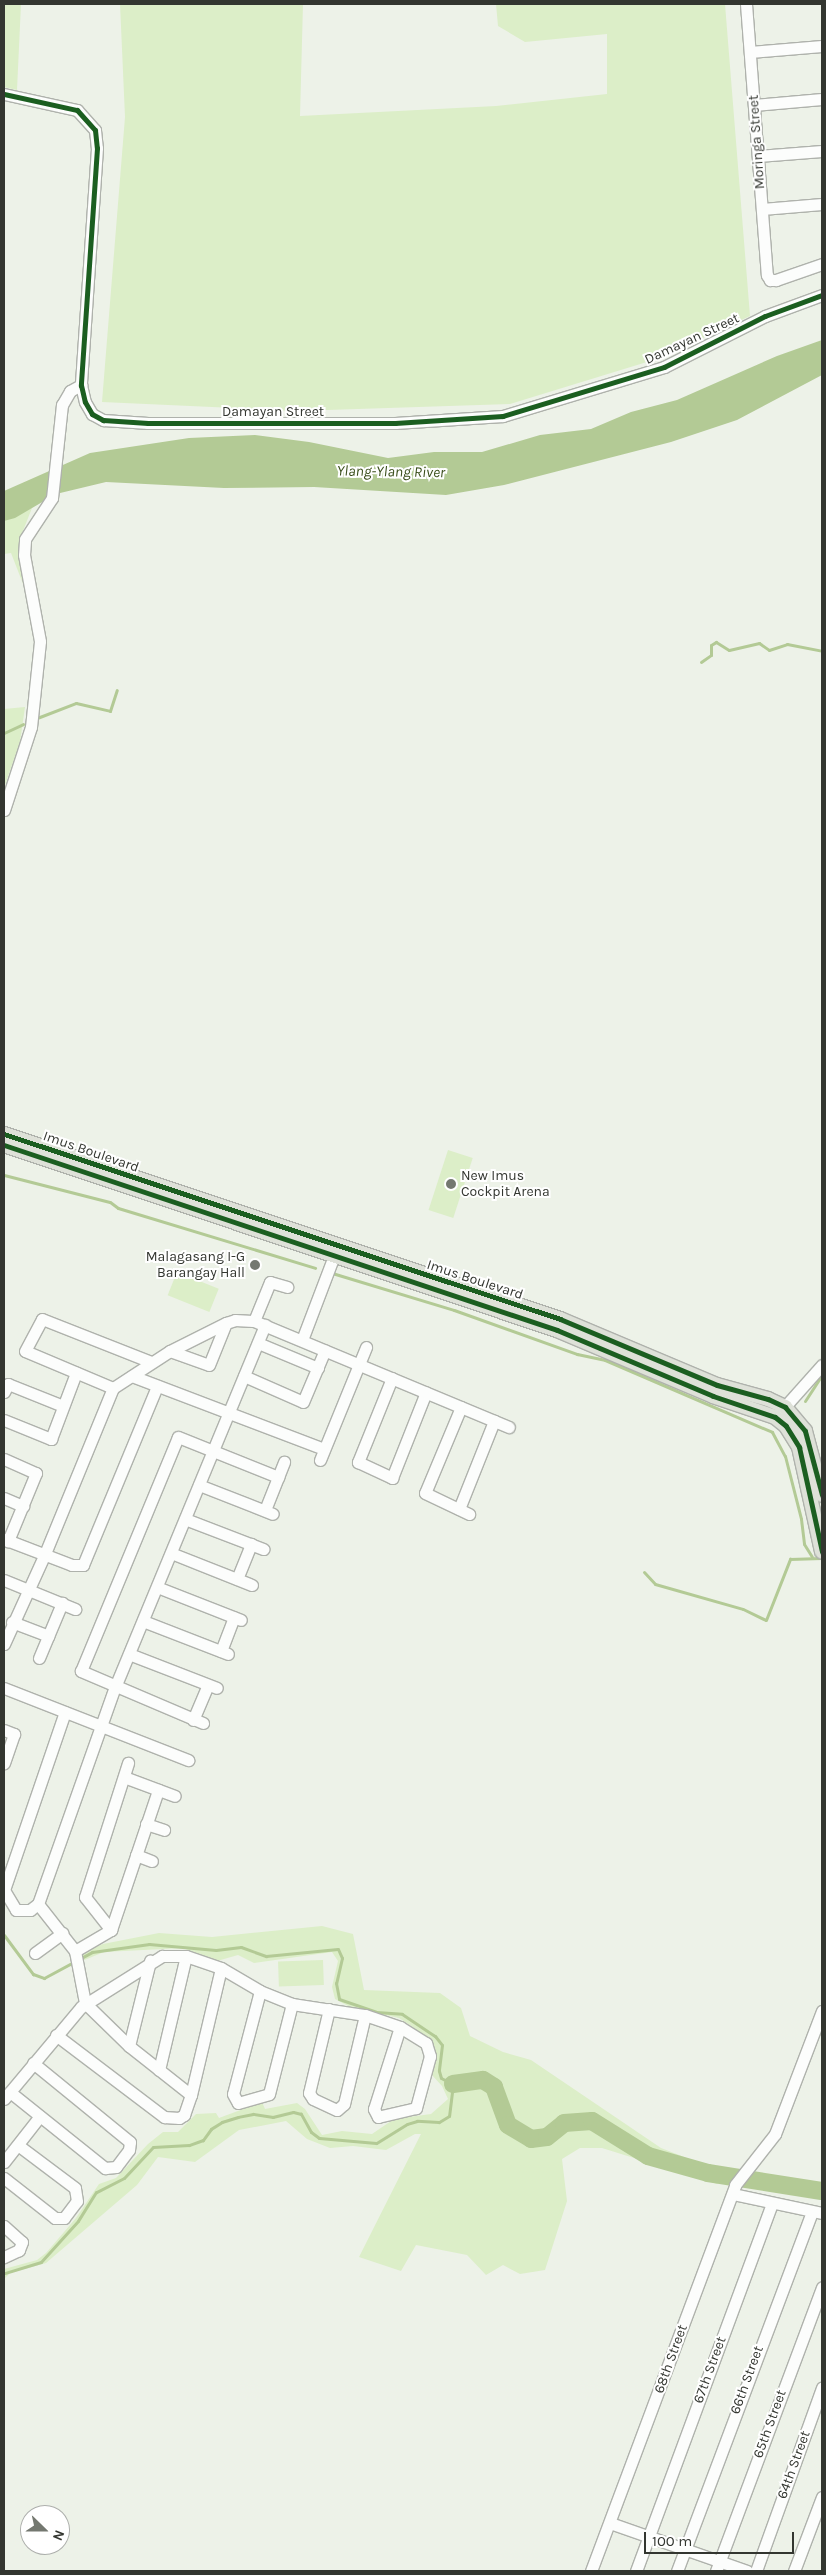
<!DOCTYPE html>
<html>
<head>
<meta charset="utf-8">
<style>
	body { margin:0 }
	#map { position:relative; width:826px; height:2575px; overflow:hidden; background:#edf2e8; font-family:Karla,sans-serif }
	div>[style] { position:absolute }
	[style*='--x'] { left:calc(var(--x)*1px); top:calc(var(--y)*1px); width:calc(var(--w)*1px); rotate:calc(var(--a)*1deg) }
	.green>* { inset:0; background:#dceec8; transform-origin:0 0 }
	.water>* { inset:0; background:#b3ca95 }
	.stream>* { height:3px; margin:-1.5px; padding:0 1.5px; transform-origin:1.5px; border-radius:1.5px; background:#b3ca95 }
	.river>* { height:18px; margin:-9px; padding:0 9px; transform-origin:9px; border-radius:9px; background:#b3ca95 }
	.roads { filter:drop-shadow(1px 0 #afb2ac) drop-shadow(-1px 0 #afb2ac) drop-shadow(0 1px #afb2ac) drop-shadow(0 -1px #afb2ac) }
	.minor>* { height:11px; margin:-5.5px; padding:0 5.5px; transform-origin:5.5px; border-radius:5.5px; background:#fcfdfc }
	.major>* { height:14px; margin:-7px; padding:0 7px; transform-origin:7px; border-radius:7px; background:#dee1d8 }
	.cycleway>* { height:5px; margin:-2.5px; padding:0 2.5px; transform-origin:2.5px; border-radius:2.5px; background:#1b5e20 }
	.dots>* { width:14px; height:14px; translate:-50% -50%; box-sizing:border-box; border:2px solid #fff; border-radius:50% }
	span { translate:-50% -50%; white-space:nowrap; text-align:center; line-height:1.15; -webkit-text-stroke:4px #fff; paint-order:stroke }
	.street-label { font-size:14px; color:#333630 }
	.poi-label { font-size:14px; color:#333630 }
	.left { translate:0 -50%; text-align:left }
	.right { translate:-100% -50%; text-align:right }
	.water-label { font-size:15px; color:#394d1a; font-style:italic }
	.frame { position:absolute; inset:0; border:5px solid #333630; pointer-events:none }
	.north { position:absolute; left:20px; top:2505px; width:50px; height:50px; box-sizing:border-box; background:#fff; border:1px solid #adafac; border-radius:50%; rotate:112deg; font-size:14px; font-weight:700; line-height:20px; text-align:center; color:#333630 }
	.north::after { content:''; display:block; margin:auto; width:18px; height:22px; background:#747870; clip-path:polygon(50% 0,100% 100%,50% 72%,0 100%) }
	.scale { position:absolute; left:644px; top:2532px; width:150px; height:22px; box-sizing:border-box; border:2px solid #333630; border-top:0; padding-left:6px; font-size:15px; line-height:18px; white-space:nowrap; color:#333630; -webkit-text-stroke:4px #fff; paint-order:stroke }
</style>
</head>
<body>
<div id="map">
	<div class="green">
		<i style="clip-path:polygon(4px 4px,21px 4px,17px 90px,4px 87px)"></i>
		<i style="clip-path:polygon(120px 4px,303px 4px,300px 116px,496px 106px,607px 94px,607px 34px,525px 42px,498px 26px,496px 4px,725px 4px,750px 316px,660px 358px,510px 404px,297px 411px,102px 402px,125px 117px)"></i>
		<i style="clip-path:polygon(32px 508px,19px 541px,25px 589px,11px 553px,4px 554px,4px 521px)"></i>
		<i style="clip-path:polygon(25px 707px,20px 742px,4px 788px,4px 709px)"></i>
		<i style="left:448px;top:1150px;width:26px;height:63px;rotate:18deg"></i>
		<i style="left:177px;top:1272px;width:45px;height:25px;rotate:22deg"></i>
		<i style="clip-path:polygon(322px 1926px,353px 1934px,364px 1990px,440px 1993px,461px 2008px,470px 2036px,503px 2052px,531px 2060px,661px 2148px,692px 2160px,727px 2169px,724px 2180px,717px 2184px,602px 2148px,580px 2148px,562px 2159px,567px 2201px,545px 2270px,520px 2274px,503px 2265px,486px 2275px,467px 2255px,416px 2245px,401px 2271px,359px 2257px,421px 2134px,415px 2134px,386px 2150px,353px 2146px,330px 2148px,307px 2139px,286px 2121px,239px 2130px,195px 2162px,158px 2157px,137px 2185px,46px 2263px,10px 2273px,4px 2279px,4px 2269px,37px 2260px,46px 2253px,76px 2218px,99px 2184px,116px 2178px,148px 2144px,163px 2132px,178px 2132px,196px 2114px,216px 2113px,219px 2118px,262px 2102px,265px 2109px,297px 2103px,305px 2109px,322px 2135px,342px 2131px,372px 2134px,394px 2119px,431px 2114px,448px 2099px,442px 2086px,431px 2074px,435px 2048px,413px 2027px,399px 2018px,350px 2007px,335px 1999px,332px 1987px,338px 1961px,332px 1952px,254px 1963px,238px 1955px,217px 1961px,183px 1948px,104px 1952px,82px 1961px,81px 1953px,103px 1944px,159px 1933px,212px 1937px)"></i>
		<i style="left:323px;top:1960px;width:25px;height:45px;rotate:88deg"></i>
	</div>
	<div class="water">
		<i style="clip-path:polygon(822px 340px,822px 375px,737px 420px,671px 442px,504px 485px,446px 495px,314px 487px,224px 488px,106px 482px,56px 494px,15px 518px,4px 521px,4px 491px,90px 453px,189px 438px,255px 435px,309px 442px,388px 458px,434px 452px,482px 452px,540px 435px,591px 429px,631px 412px,677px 400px,777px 356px)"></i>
	</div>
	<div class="stream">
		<i style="--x:701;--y:662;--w:12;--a:-35"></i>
		<i style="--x:711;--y:655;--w:10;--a:-90"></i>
		<i style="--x:711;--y:645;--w:6;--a:-31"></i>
		<i style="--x:716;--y:642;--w:15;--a:32"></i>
		<i style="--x:729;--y:650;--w:31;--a:-13"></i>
		<i style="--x:759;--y:643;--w:12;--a:35"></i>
		<i style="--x:769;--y:650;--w:19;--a:-18"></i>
		<i style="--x:787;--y:644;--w:36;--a:11"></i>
		<i style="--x:37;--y:718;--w:42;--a:-21"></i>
		<i style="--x:76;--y:703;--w:35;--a:13"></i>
		<i style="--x:110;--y:711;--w:22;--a:-72"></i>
		<i style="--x:4;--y:733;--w:21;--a:-25"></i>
		<i style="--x:4;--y:1175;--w:109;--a:14.3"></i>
		<i style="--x:110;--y:1202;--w:10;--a:37"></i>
		<i style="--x:118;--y:1208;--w:206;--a:16.9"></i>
		<i style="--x:332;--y:1273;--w:127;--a:16.9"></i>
		<i style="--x:454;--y:1310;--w:131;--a:19.7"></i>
		<i style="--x:577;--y:1354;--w:29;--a:12"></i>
		<i style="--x:605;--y:1360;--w:182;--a:23.3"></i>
		<i style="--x:772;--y:1432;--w:27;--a:62"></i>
		<i style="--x:785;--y:1456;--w:65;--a:75.7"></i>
		<i style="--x:801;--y:1519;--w:25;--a:83"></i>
		<i style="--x:804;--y:1544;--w:15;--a:58"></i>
		<i style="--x:805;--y:1401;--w:31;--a:-57"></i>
		<i style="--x:644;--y:1572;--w:16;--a:47"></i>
		<i style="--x:655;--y:1584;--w:91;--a:15.9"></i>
		<i style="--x:743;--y:1609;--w:25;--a:26"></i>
		<i style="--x:766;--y:1620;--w:66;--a:-68.5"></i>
		<i style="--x:790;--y:1559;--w:31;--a:-2"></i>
		<i style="--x:4;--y:1935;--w:49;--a:53.4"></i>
		<i style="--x:33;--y:1974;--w:12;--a:20"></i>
		<i style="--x:44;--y:1978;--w:55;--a:-28.4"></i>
		<i style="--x:92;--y:1952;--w:58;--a:-8"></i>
		<i style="--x:149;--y:1944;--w:67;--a:5.1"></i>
		<i style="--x:216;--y:1950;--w:25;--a:-7"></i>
		<i style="--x:241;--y:1947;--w:27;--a:20"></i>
		<i style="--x:266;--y:1956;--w:72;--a:-5.6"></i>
		<i style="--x:338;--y:1949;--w:10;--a:66"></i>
		<i style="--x:342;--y:1958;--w:26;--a:103"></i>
		<i style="--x:336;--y:1983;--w:16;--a:79"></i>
		<i style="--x:339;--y:1999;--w:39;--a:19"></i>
		<i style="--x:376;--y:2012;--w:26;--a:4"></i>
		<i style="--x:402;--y:2014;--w:40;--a:34"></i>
		<i style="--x:435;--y:2036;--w:11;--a:52"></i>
		<i style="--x:442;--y:2045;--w:26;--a:97"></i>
		<i style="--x:439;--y:2071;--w:7;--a:74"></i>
		<i style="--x:441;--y:2078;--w:13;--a:27"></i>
		<i style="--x:453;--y:2084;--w:32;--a:97"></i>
		<i style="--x:449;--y:2116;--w:12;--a:149"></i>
		<i style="--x:439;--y:2122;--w:22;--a:-177"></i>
		<i style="--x:417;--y:2121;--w:10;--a:163"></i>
		<i style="--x:407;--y:2124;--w:36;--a:148"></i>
		<i style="--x:376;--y:2143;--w:57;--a:-175"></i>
		<i style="--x:319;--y:2138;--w:10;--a:-143"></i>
		<i style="--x:311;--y:2132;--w:21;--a:-119"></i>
		<i style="--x:301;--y:2114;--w:8;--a:-166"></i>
		<i style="--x:293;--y:2112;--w:21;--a:166"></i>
		<i style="--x:273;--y:2117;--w:20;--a:-171"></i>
		<i style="--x:253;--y:2114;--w:15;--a:169"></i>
		<i style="--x:238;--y:2117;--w:17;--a:163"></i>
		<i style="--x:222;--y:2122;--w:13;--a:148"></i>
		<i style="--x:211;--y:2129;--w:14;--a:126"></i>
		<i style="--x:203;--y:2140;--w:15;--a:160"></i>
		<i style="--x:189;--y:2145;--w:36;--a:177"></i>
		<i style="--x:153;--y:2147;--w:42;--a:133.1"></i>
		<i style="--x:124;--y:2178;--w:31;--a:153"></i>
		<i style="--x:96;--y:2192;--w:34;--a:122"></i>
		<i style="--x:78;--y:2221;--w:55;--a:132.1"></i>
		<i style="--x:41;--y:2262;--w:39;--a:163"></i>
	</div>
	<div class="river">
		<i style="--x:453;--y:2084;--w:30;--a:-8"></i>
		<i style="--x:483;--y:2080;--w:13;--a:32"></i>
		<i style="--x:494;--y:2087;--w:40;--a:69.8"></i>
		<i style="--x:508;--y:2125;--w:27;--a:31"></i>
		<i style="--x:531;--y:2139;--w:16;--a:-7"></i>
		<i style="--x:547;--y:2137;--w:22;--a:-39"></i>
		<i style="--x:564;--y:2123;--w:28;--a:-4"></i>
		<i style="--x:592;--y:2121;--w:66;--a:32"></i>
		<i style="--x:648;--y:2156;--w:62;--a:15.8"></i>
		<i style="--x:708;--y:2173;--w:115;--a:9"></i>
	</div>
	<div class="roads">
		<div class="minor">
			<i style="--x:746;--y:4;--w:272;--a:85.6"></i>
			<i style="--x:767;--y:275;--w:6;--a:59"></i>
			<i style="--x:770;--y:280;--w:6;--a:0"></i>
			<i style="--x:776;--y:280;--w:49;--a:-19.2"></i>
			<i style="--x:750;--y:52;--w:72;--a:-4.8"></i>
			<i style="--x:4;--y:94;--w:75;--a:12.4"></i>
			<i style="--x:77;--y:110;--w:27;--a:48"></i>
			<i style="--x:95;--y:130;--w:18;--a:84"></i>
			<i style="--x:97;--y:148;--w:238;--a:93.9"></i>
			<i style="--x:81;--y:385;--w:17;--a:77"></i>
			<i style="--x:85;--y:402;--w:14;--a:60"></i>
			<i style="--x:92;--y:414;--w:13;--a:29"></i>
			<i style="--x:103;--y:420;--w:45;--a:3.8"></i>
			<i style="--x:148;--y:423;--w:247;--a:0"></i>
			<i style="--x:395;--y:423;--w:108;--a:-3.7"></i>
			<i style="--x:503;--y:416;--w:168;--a:-16.9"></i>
			<i style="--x:664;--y:367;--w:113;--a:-26.8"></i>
			<i style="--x:765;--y:316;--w:61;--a:-20.2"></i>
			<i style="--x:754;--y:105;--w:68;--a:-5"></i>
			<i style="--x:758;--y:156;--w:64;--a:-4.5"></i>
			<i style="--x:762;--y:209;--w:60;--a:-4.8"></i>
			<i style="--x:4;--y:810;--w:87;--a:-72"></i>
			<i style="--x:31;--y:727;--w:86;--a:-84"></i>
			<i style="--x:40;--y:641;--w:87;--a:-100.5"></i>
			<i style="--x:24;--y:555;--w:16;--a:-86"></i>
			<i style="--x:25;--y:539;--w:49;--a:-56.6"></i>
			<i style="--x:52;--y:498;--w:94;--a:-83.9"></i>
			<i style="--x:62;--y:405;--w:16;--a:-60"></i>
			<i style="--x:70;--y:391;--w:13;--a:-29"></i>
			<i style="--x:254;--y:1321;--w:42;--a:-67.7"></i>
			<i style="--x:270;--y:1282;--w:18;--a:16"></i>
			<i style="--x:302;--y:1340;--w:98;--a:-69.2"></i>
			<i style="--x:258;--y:1343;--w:65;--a:22.6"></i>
			<i style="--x:170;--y:1351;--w:41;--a:19.7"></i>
			<i style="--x:209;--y:1365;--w:45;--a:-68"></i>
			<i style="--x:132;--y:1376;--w:205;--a:20.8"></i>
			<i style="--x:244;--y:1376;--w:64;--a:23.8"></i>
			<i style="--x:303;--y:1402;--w:56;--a:-67.1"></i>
			<i style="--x:392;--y:1378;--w:91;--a:112"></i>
			<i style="--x:358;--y:1462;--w:38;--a:25"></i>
			<i style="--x:392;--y:1478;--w:92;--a:-68.4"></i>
			<i style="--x:113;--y:1388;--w:95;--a:-157.2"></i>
			<i style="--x:25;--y:1351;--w:36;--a:-62"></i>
			<i style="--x:42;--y:1319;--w:117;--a:21.5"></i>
			<i style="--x:4;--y:1392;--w:9;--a:-63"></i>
			<i style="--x:8;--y:1384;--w:59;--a:21.8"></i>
			<i style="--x:461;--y:1407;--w:93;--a:112.7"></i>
			<i style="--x:425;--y:1493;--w:49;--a:25.5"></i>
			<i style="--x:780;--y:1412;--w:63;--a:-48.2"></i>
			<i style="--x:4;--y:1420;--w:51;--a:22"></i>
			<i style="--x:51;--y:1439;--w:71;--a:-69.3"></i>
			<i style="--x:4;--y:1459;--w:35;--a:24"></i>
			<i style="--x:36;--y:1473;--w:74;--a:112.4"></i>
			<i style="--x:320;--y:1460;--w:122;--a:-67.8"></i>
			<i style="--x:199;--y:1485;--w:79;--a:21.4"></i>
			<i style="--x:4;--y:1498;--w:21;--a:23"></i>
			<i style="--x:459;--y:1509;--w:95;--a:-68.3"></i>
			<i style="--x:265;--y:1510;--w:52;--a:-68.4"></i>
			<i style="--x:185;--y:1519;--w:84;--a:21"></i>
			<i style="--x:4;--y:1539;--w:73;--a:20.9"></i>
			<i style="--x:72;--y:1565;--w:11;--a:0"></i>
			<i style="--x:83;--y:1565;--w:194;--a:-67.5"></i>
			<i style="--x:171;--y:1553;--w:87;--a:21.6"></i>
			<i style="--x:237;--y:1579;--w:38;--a:-68"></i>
			<i style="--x:4;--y:1580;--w:77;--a:22.2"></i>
			<i style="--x:157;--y:1587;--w:90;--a:21.4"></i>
			<i style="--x:143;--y:1621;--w:91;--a:21.2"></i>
			<i style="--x:12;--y:1622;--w:39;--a:21"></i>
			<i style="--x:4;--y:1644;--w:97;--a:-65.6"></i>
			<i style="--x:44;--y:1556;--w:182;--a:-67.7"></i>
			<i style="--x:113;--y:1388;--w:68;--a:-33"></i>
			<i style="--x:170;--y:1351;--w:63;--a:-26.6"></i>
			<i style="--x:226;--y:1323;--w:9;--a:-18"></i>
			<i style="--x:235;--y:1320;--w:19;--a:3"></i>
			<i style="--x:254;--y:1321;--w:276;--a:22.6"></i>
			<i style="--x:221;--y:1651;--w:36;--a:-69"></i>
			<i style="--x:129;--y:1654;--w:94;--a:21.1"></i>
			<i style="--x:39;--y:1658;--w:60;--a:-67.3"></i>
			<i style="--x:4;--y:1688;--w:198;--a:21.4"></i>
			<i style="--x:193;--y:1720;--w:38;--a:-67"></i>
			<i style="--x:203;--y:1723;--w:133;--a:-156.9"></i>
			<i style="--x:81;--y:1671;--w:253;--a:-67.5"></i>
			<i style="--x:178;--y:1437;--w:108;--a:21.8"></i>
			<i style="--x:4;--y:1730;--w:11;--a:22"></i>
			<i style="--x:14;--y:1734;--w:31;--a:109"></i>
			<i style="--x:124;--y:1777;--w:54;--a:20.4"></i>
			<i style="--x:146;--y:1824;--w:19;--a:18"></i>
			<i style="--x:136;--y:1855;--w:17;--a:21"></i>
			<i style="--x:4;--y:1890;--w:23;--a:59"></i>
			<i style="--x:16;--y:1910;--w:14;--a:0"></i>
			<i style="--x:30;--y:1910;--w:10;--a:-37"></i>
			<i style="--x:38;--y:1904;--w:230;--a:-70.5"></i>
			<i style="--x:115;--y:1687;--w:392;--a:-67.5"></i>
			<i style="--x:4;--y:1890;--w:188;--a:-71.1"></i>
			<i style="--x:38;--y:1904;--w:60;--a:51.8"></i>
			<i style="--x:75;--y:1951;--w:53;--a:79.1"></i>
			<i style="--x:85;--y:2003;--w:62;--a:44.3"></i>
			<i style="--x:129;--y:2046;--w:79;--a:38.3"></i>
			<i style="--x:191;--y:2095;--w:130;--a:-76.7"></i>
			<i style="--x:111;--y:1930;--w:42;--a:-128.2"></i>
			<i style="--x:85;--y:1897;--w:141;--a:-72.2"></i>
			<i style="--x:75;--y:1951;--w:42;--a:-30.3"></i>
			<i style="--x:111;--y:1930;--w:148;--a:-71.4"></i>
			<i style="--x:35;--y:1953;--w:34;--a:-36"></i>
			<i style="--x:260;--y:1991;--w:106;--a:104.7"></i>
			<i style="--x:233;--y:2094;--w:10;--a:61"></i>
			<i style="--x:238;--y:2103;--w:32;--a:-16"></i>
			<i style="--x:269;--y:2094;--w:93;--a:-75.7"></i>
			<i style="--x:329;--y:2009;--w:86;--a:103.4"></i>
			<i style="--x:309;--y:2093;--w:7;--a:56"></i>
			<i style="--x:313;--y:2099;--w:26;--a:25"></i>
			<i style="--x:337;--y:2110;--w:9;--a:-41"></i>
			<i style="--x:344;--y:2104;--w:91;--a:-76.7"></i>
			<i style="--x:56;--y:2035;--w:136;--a:37.2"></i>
			<i style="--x:164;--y:2117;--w:15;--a:4"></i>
			<i style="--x:179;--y:2118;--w:6;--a:-31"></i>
			<i style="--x:184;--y:2115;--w:21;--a:-71"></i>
			<i style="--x:129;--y:2046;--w:88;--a:-76.1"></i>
			<i style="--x:159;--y:2070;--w:117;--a:-76.7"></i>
			<i style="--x:10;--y:2092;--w:122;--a:38.7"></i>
			<i style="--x:105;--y:2168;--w:11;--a:-5"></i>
			<i style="--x:116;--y:2167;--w:21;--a:-53"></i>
			<i style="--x:129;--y:2150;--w:8;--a:-83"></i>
			<i style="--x:130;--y:2142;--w:125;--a:-140.8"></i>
			<i style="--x:4;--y:2099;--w:120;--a:-50.1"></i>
			<i style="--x:81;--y:2007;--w:96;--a:-32.2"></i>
			<i style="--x:162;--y:1956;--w:24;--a:0"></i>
			<i style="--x:186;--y:1956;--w:37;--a:19"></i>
			<i style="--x:221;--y:1968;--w:45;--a:30.5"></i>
			<i style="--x:260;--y:1991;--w:35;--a:22"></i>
			<i style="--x:292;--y:2004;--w:74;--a:8.6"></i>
			<i style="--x:365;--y:2015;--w:37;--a:19"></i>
			<i style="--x:400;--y:2027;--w:31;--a:32"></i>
			<i style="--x:426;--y:2043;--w:14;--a:73"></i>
			<i style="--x:430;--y:2056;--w:54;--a:105.1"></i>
			<i style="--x:416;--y:2108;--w:39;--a:167"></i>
			<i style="--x:378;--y:2117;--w:9;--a:-117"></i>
			<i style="--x:374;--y:2109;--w:86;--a:-72.4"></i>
			<i style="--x:4;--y:2162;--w:58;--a:-52"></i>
			<i style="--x:4;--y:2178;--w:65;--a:38.1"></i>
			<i style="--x:55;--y:2218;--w:9;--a:0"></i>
			<i style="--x:64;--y:2218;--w:21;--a:-53"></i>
			<i style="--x:77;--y:2201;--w:13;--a:-99"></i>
			<i style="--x:75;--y:2188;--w:71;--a:-143"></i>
			<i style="--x:733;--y:2194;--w:91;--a:12.1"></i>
			<i style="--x:4;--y:2226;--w:24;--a:42"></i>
			<i style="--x:22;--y:2242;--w:9;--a:111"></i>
			<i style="--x:19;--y:2250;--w:17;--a:155"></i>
			<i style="--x:610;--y:2523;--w:145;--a:19.3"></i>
			<i style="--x:591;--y:2571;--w:412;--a:-69.5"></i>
			<i style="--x:735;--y:2185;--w:65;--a:-51.9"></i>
			<i style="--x:775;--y:2134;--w:132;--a:-69.1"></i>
			<i style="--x:636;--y:2571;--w:392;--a:-69.7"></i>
			<i style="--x:677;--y:2571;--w:384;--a:-69.4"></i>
			<i style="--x:716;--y:2571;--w:303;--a:-69.5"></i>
			<i style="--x:756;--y:2571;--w:195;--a:-70.2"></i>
			<i style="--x:794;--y:2571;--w:79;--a:-69.3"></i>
		</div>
		<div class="major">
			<i style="--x:4;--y:1134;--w:586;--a:18.4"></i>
			<i style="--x:560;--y:1319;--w:170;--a:22.8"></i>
			<i style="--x:717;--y:1385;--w:53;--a:15.4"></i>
			<i style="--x:768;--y:1399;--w:19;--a:25"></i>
			<i style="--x:785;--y:1407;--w:31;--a:50"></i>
			<i style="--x:805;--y:1431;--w:66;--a:75.1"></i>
			<i style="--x:4;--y:1145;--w:583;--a:18.5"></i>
			<i style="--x:557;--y:1330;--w:169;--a:22.9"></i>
			<i style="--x:713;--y:1396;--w:65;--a:18.7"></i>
			<i style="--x:775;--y:1417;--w:14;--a:39"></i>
			<i style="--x:786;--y:1426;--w:25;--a:58"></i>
			<i style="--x:799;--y:1447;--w:107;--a:77.6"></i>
		</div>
	</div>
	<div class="cycleway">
		<i style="--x:4;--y:94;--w:75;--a:12.4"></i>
		<i style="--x:77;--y:110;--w:27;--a:48"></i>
		<i style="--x:95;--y:130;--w:18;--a:84"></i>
		<i style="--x:97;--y:148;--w:238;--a:93.9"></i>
		<i style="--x:81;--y:385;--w:17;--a:77"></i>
		<i style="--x:85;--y:402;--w:14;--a:60"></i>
		<i style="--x:92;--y:414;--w:13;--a:29"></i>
		<i style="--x:103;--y:420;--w:45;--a:3.8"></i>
		<i style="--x:148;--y:423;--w:247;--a:0"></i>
		<i style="--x:395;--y:423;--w:108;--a:-3.7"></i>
		<i style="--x:503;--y:416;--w:168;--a:-16.9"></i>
		<i style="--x:664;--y:367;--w:113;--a:-26.8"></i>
		<i style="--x:765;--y:316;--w:61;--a:-20.2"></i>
		<i style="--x:4;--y:1134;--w:586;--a:18.4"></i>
		<i style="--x:560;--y:1319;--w:170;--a:22.8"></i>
		<i style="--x:717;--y:1385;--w:53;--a:15.4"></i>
		<i style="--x:768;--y:1399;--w:19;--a:25"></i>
		<i style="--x:785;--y:1407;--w:31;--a:50"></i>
		<i style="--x:805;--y:1431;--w:66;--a:75.1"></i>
		<i style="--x:4;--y:1145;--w:583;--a:18.5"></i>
		<i style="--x:557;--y:1330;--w:169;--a:22.9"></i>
		<i style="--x:713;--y:1396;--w:65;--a:18.7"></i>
		<i style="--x:775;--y:1417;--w:14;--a:39"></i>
		<i style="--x:786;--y:1426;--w:25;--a:58"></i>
		<i style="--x:799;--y:1447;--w:107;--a:77.6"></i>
	</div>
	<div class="dots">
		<i style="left:451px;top:1184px;background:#747870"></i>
		<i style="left:255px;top:1265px;background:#747870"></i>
	</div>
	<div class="street-label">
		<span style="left:757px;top:142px;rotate:-94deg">Moringa Street</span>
		<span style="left:692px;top:339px;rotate:-25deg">Damayan Street</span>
		<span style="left:273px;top:412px">Damayan Street</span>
		<span style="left:91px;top:1152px;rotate:19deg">Imus Boulevard</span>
		<span style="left:475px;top:1280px;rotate:18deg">Imus Boulevard</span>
		<span style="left:671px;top:2359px;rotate:-70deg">68th Street</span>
		<span style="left:710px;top:2370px;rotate:-70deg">67th Street</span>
		<span style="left:747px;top:2380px;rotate:-70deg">66th Street</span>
		<span style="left:770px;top:2424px;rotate:-70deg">65th Street</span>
		<span style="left:794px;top:2465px;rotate:-70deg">64th Street</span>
	</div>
	<div class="poi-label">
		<span class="left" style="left:461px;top:1184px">New Imus<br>Cockpit Arena</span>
		<span class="right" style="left:245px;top:1265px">Malagasang I-G<br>Barangay Hall</span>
	</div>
	<div class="water-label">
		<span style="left:391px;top:472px;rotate:1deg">Ylang-Ylang River</span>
	</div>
	<div class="frame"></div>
	<div class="north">N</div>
	<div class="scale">100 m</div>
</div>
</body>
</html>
